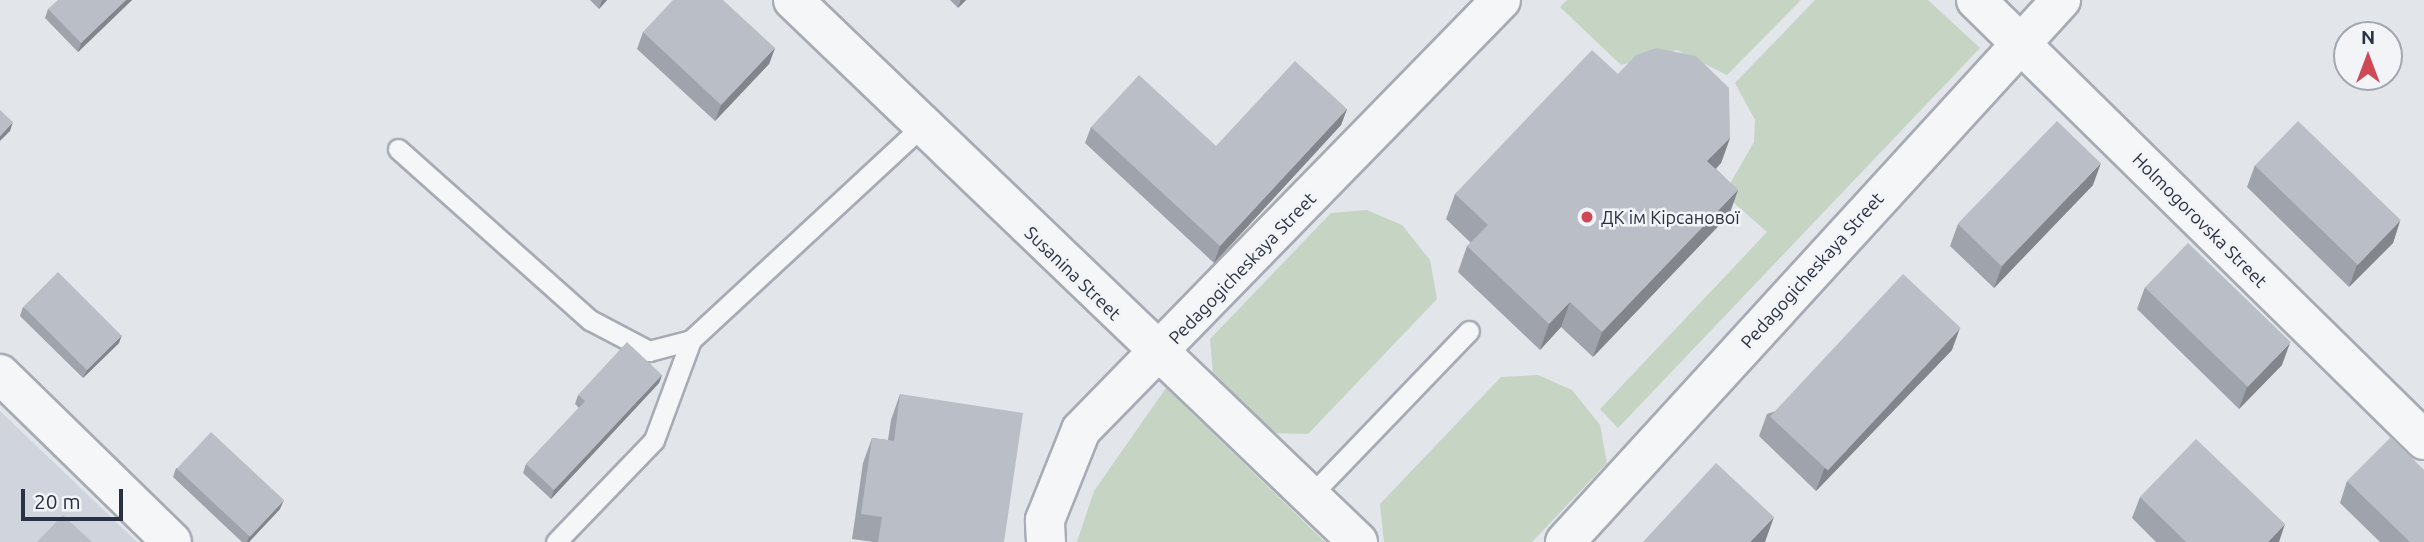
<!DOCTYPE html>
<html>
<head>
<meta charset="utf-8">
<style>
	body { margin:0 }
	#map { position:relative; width:2424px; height:542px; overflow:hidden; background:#e2e5ea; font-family:Ubuntu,sans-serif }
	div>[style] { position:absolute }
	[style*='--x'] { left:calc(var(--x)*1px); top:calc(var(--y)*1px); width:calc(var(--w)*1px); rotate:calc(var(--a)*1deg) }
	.built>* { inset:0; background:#d0d4dc }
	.green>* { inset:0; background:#c6d4c3 }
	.roads { filter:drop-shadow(2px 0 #a7abb4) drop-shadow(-2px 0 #a7abb4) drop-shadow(0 2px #a7abb4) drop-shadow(0 -2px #a7abb4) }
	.lane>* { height:19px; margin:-9.5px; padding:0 9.5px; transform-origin:9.5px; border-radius:9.5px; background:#f5f6f8 }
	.street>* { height:38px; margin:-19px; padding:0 19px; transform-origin:19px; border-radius:19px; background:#f5f6f8 }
	.wall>* { inset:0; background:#9fa3ab }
	.shaded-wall>* { inset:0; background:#82858b }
	.building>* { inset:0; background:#b9bec7; transform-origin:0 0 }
	.dots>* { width:19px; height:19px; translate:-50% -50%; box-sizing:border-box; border:4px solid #f2f4f8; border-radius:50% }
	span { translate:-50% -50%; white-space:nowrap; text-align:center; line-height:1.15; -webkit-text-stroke:5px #f2f4f8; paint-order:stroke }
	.poi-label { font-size:18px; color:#2a3142 }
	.left { translate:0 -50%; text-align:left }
	.street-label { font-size:18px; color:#2a3142 }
	.north { position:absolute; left:2333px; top:21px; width:70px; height:70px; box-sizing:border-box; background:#f2f4f8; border:2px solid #a2a6af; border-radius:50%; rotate:0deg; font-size:19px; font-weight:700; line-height:28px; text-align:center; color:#2a3142 }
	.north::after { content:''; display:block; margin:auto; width:24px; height:32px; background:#ce4855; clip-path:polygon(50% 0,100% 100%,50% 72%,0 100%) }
	.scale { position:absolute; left:21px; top:489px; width:102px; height:32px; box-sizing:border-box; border:4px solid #2a3142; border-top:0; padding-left:9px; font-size:21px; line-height:24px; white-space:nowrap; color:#2a3142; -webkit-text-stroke:5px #f2f4f8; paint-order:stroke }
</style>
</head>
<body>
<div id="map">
	<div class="built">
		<i style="clip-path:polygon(0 411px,137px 542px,0 542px)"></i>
	</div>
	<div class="green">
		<i style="clip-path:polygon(1567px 0,1801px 0,1727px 75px,1677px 50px,1621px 65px,1560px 7px)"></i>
		<i style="clip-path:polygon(1815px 0,1928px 0,1980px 48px,1618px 428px,1600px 409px,1767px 232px,1724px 194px,1754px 142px,1755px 120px,1735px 83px)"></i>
		<i style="clip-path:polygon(1367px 210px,1402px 225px,1430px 260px,1437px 299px,1308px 434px,1269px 433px,1236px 411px,1213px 375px,1210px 339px,1331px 213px)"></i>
		<i style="clip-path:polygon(1538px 375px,1572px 390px,1600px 425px,1607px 463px,1532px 542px,1384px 542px,1380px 504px,1501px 377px)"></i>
		<i style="clip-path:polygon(1166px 388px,1325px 542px,1077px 542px,1094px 491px)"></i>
	</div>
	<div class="roads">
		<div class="lane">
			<i style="--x:398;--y:149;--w:257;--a:41.7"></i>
			<i style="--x:590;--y:320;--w:67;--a:27.7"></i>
			<i style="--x:649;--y:351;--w:43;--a:-14.7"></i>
			<i style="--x:1310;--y:496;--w:229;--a:-46.1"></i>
			<i style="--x:556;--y:542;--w:141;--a:-46.1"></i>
			<i style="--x:654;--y:440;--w:107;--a:-69.7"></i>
			<i style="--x:691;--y:340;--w:312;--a:-42.8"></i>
		</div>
		<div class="street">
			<i style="--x:793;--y:0;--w:783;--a:43.81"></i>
			<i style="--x:1976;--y:0;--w:628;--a:44.48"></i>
			<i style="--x:0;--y:374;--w:240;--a:44.3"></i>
			<i style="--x:1046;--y:542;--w:22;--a:-93"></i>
			<i style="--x:1045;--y:520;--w:97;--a:-68.2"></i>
			<i style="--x:1081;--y:430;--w:601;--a:-45.67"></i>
			<i style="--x:1565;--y:542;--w:735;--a:-47.54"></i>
		</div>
	</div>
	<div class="wall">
		<i style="clip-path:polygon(132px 0,78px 52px,45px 18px,48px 9px)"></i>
		<i style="clip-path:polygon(590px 0,607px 0,599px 9px)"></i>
		<i style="clip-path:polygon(950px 0,966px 0,958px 8px)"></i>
		<i style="clip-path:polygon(643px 32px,775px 48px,769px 64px,715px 121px,637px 49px)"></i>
		<i style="clip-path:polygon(1618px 74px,1730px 138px,1721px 163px,1716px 169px,1738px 190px,1729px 215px,1593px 357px,1561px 327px,1540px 350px,1458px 272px,1467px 246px,1471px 243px,1446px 219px,1455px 194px)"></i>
		<i style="clip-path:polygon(1347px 109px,1341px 125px,1214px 263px,1085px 143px,1091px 127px,1216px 146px)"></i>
		<i style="clip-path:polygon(2255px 165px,2400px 221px,2393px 243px,2349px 287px,2247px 187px)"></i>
		<i style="clip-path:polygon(2093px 185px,1994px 288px,1950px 246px,1958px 224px)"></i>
		<i style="clip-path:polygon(2145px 287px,2282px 365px,2239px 409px,2137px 309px)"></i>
		<i style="clip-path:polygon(23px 307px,119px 343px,83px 378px,20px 316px)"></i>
		<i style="clip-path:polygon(1952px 350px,1816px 491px,1759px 436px,1767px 414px)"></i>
		<i style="clip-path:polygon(662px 375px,659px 383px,551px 499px,523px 473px,526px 464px,579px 408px,575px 404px,578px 395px)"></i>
		<i style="clip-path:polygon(900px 394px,1004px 542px,873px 542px,852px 539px,863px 463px,872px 438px,888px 440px,891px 420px)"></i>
		<i style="clip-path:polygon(176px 468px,280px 509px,249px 542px,242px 542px,173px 477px)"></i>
		<i style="clip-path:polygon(2347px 481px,2424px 542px,2380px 542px,2340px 503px)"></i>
		<i style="clip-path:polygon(2140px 497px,2279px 542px,2156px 542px,2132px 518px)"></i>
	</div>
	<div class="shaded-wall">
		<i style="clip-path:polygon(126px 0,132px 0,78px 52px,81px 43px)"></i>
		<i style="clip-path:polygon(602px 0,607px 0,599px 9px)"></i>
		<i style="clip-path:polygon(961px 0,966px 0,958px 8px)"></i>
		<i style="clip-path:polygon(775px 48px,769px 64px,715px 121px,721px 105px)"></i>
		<i style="clip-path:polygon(1347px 109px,1341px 125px,1214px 263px,1220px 246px)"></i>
		<i style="clip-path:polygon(13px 122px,10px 131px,0 141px,0 136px)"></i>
		<i style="clip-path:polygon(1730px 138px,1721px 163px,1698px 186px,1707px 161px)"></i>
		<i style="clip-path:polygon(2101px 163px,2093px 185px,1994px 288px,2002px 266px)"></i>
		<i style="clip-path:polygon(1738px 190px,1729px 215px,1593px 357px,1602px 332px)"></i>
		<i style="clip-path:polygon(2400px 221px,2393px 243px,2349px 287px,2357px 265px)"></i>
		<i style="clip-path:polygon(1570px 302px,1561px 327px,1540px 350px,1549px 324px)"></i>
		<i style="clip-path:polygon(1960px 328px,1952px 350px,1816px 491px,1824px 469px)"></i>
		<i style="clip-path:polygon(122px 335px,119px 343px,83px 378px,87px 370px)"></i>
		<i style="clip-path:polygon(2290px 343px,2282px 365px,2239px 409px,2247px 387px)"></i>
		<i style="clip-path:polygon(662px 375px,659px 383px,551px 499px,554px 490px)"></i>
		<i style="clip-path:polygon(284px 500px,280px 509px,249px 542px,247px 542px,249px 537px)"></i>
		<i style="clip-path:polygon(1774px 517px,1765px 542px,1750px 542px)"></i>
		<i style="clip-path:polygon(2285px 524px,2279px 542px,2268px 542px)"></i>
	</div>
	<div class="building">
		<i style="clip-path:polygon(58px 0,126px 0,81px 43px,48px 9px)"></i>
		<i style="clip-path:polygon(673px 0,723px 0,775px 48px,721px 105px,643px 32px)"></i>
		<i style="clip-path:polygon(1656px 48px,1696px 56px,1729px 88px,1730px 138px,1707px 161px,1738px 190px,1602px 332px,1570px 302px,1549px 324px,1467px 246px,1488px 225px,1455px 194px,1592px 50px,1618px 74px,1636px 55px)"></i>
		<i style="clip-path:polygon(1295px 61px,1347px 109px,1220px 246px,1091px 127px,1139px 75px,1216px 146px)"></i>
		<i style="clip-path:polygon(0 110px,13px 122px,0 136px)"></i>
		<i style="left:2057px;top:121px;width:61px;height:143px;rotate:44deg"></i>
		<i style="left:2298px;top:121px;width:143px;height:62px;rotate:44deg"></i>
		<i style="left:2188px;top:243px;width:143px;height:62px;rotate:44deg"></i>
		<i style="left:58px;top:272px;width:90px;height:49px;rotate:45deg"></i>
		<i style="left:1903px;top:274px;width:79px;height:195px;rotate:43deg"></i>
		<i style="clip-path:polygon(627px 342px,662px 375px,554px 490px,526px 464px,585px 401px,578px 395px)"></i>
		<i style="clip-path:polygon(900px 394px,1023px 413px,1004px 542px,878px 542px,882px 517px,861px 514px,872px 438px,894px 441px)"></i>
		<i style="left:211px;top:432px;width:100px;height:50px;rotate:43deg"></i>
		<i style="clip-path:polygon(2391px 437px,2424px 470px,2424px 542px,2410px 542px,2347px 481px)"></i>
		<i style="clip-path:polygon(2196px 439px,2285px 524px,2268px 542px,2186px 542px,2140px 497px)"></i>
		<i style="clip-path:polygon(1716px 463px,1774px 517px,1750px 542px,1643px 542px)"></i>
		<i style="clip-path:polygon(63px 515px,92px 542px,37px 542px)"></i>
	</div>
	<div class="dots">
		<i style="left:1587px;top:217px;background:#ce4855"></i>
	</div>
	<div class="poi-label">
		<span class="left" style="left:1601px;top:217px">ДК ім Кірсанової</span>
	</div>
	<div class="street-label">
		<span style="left:2200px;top:220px;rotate:45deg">Holmogorovska Street</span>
		<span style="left:1242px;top:268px;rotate:-46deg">Pedagogicheskaya Street</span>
		<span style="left:1812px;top:270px;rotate:-48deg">Pedagogicheskaya Street</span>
		<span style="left:1073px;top:273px;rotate:44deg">Susanina Street</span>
	</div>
	<div class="north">N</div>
	<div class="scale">20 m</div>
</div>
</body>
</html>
